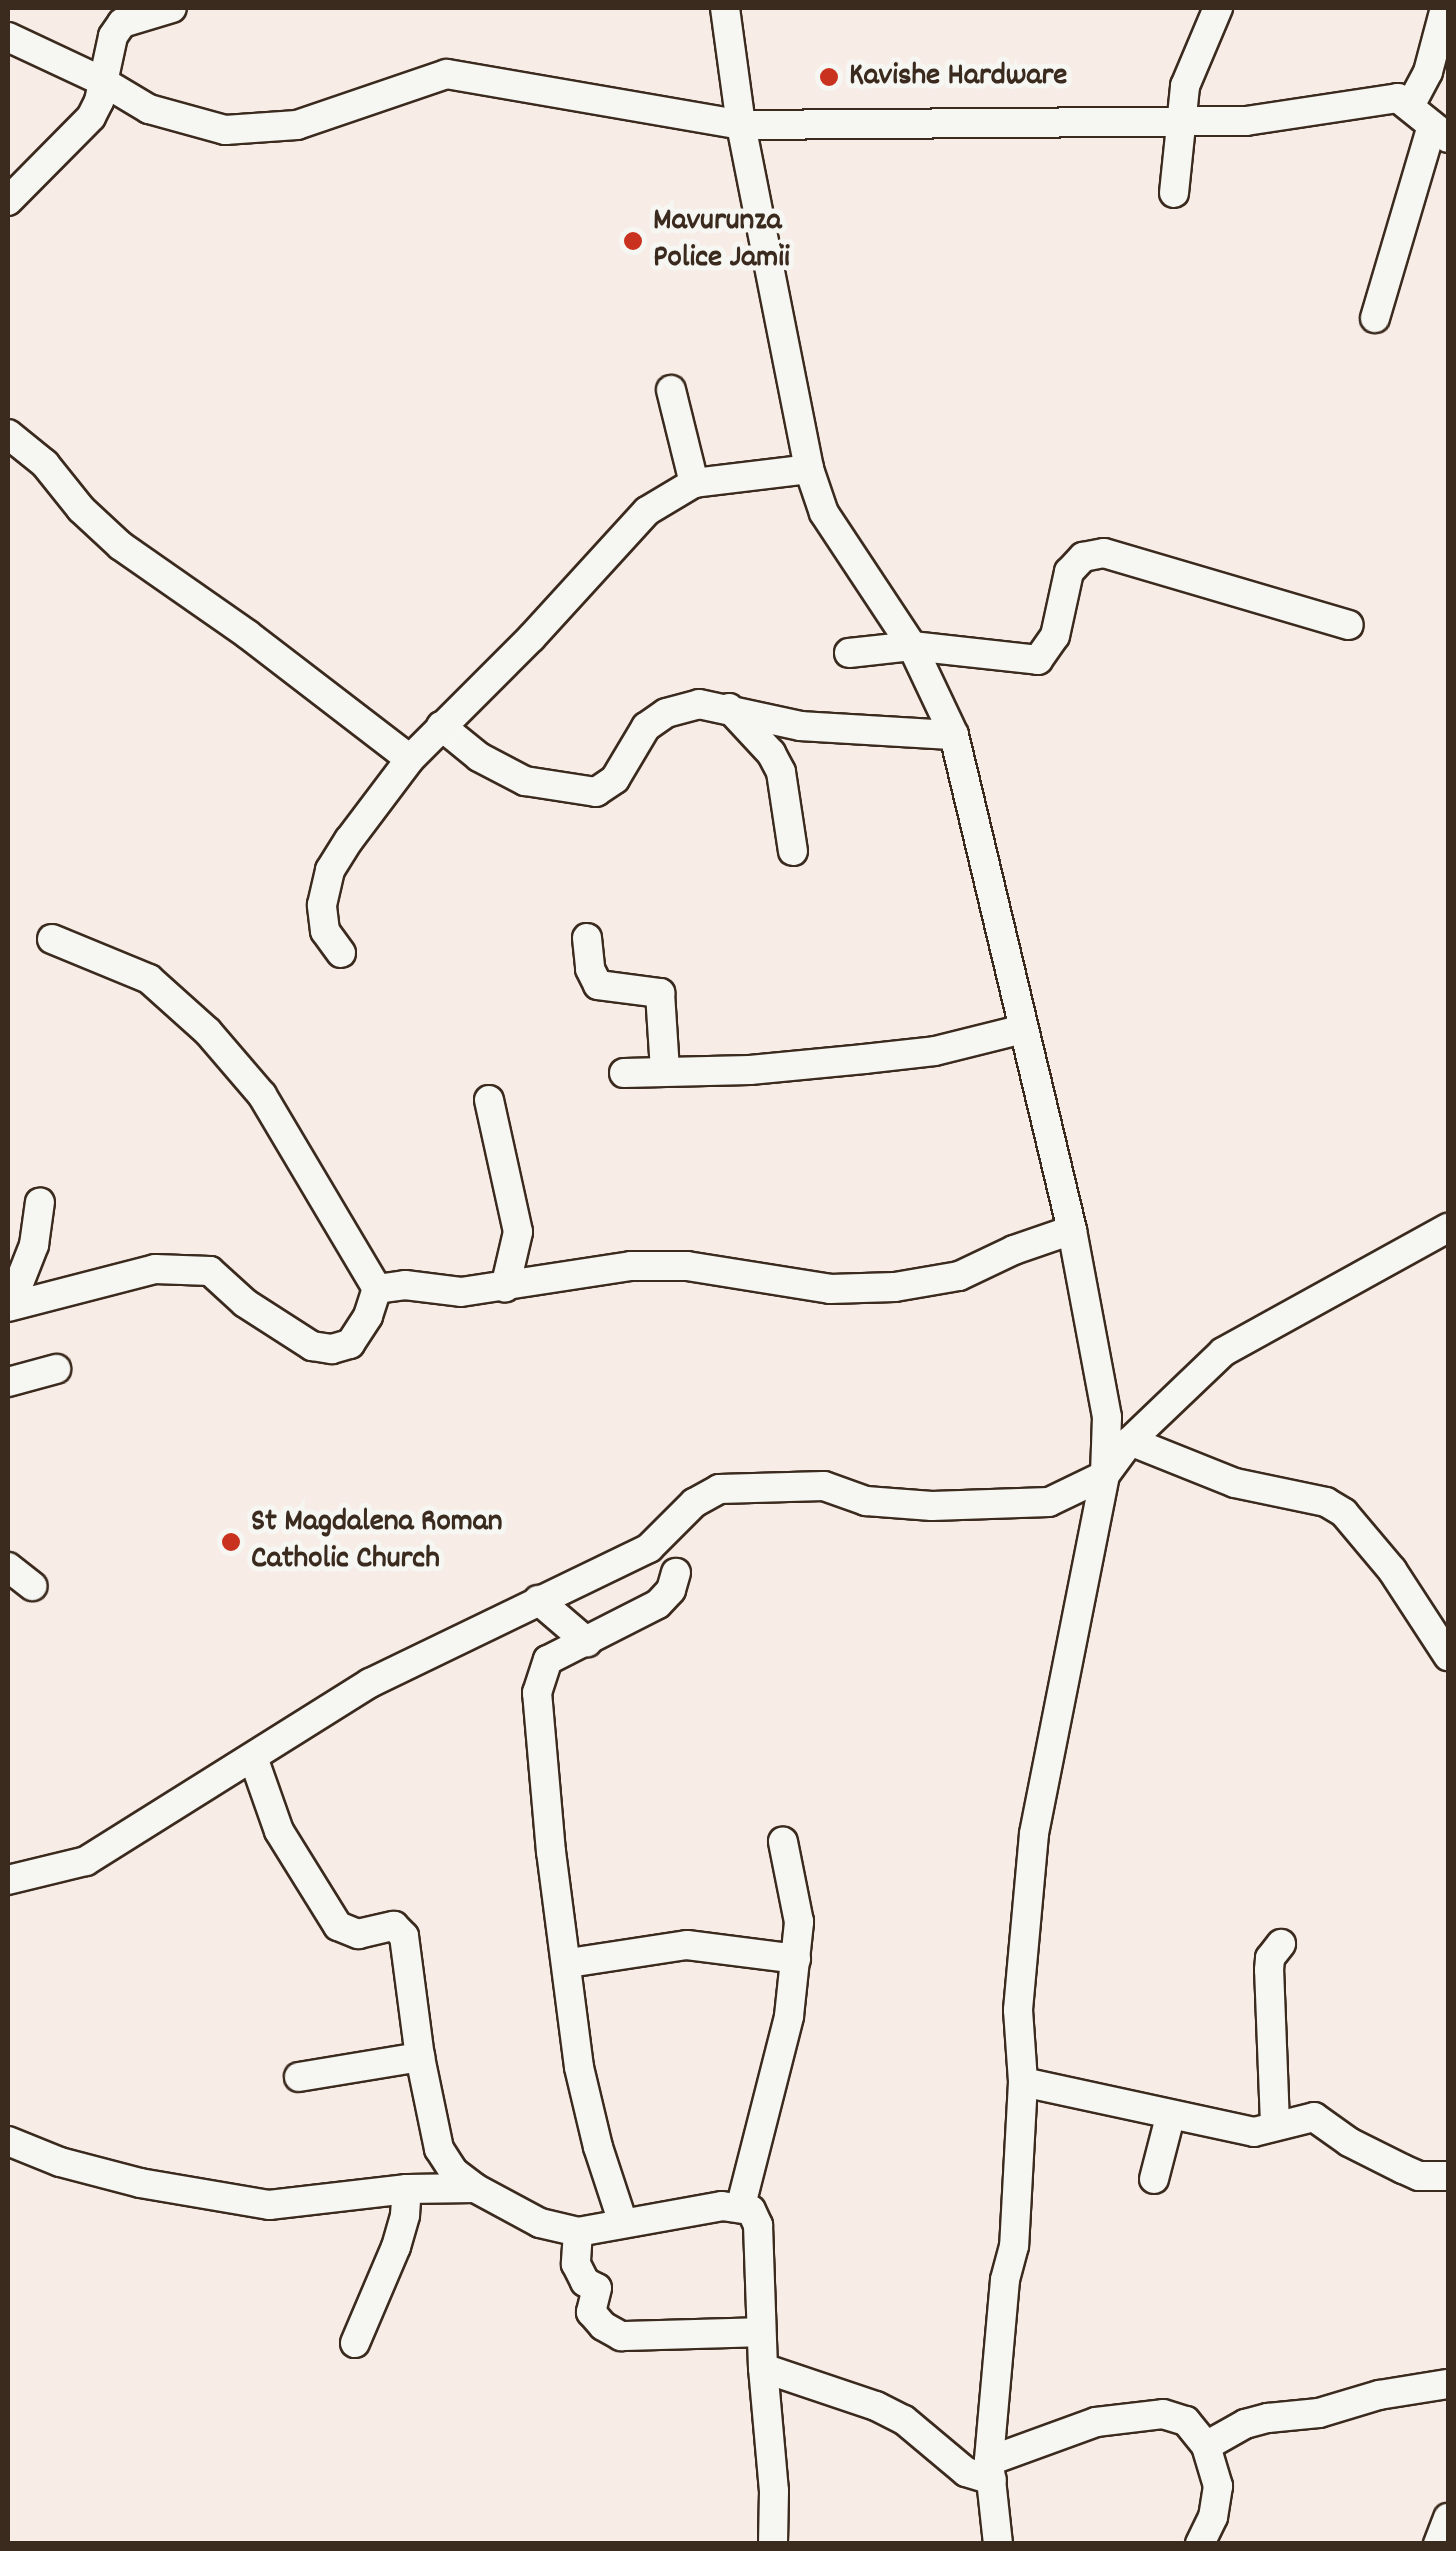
<!DOCTYPE html>
<html>
<head>
<meta charset="utf-8">
<style>
	body { margin:0 }
	#map { position:relative; width:1456px; height:2551px; overflow:hidden; background:#f7ece6; font-family:Dekko,sans-serif }
	div>[style] { position:absolute }
	[style*='--x'] { left:calc(var(--x)*1px); top:calc(var(--y)*1px); width:calc(var(--w)*1px); rotate:calc(var(--a)*1deg) }
	.roads { filter:drop-shadow(2px 0 #3b2a1e) drop-shadow(-2px 0 #3b2a1e) drop-shadow(0 2px #3b2a1e) drop-shadow(0 -2px #3b2a1e) }
	.minor>* { height:28px; margin:-14px; padding:0 14px; transform-origin:14px; border-radius:14px; background:#f6f6f2 }
	.dots>* { width:28px; height:28px; translate:-50% -50%; box-sizing:border-box; border:5px solid #f6f6f2; border-radius:50% }
	span { translate:-50% -50%; white-space:nowrap; text-align:center; line-height:1.15; -webkit-text-stroke:10px #f6f6f2; paint-order:stroke }
	.poi-label { font-size:32px; color:#3b2a1e; font-weight:700 }
	.left { translate:0 -50%; text-align:left }
	.frame { position:absolute; inset:0; border:10px solid #3b2a1e; pointer-events:none }
</style>
</head>
<body>
<div id="map">
	<div class="roads">
		<div class="minor">
			<i style="--x:725;--y:8;--w:118;--a:82.2"></i>
			<i style="--x:741;--y:125;--w:351;--a:78.8"></i>
			<i style="--x:809;--y:469;--w:46;--a:71.2"></i>
			<i style="--x:824;--y:513;--w:159;--a:56.5"></i>
			<i style="--x:912;--y:646;--w:98;--a:64.7"></i>
			<i style="--x:954;--y:735;--w:509;--a:76.59"></i>
			<i style="--x:1072;--y:1230;--w:190;--a:79.4"></i>
			<i style="--x:1107;--y:1417;--w:58;--a:92"></i>
			<i style="--x:1105;--y:1475;--w:366;--a:101.2"></i>
			<i style="--x:1034;--y:1834;--w:177;--a:95.2"></i>
			<i style="--x:1018;--y:2010;--w:72;--a:86"></i>
			<i style="--x:1023;--y:2082;--w:164;--a:93.1"></i>
			<i style="--x:1014;--y:2246;--w:35;--a:105"></i>
			<i style="--x:1005;--y:2280;--w:182;--a:95.1"></i>
			<i style="--x:989;--y:2461;--w:83;--a:83.8"></i>
			<i style="--x:8;--y:37;--w:104;--a:25.1"></i>
			<i style="--x:102;--y:81;--w:55;--a:30.8"></i>
			<i style="--x:149;--y:109;--w:79;--a:15.4"></i>
			<i style="--x:225;--y:130;--w:72;--a:-4"></i>
			<i style="--x:297;--y:125;--w:158;--a:-18.8"></i>
			<i style="--x:447;--y:74;--w:298;--a:9.8"></i>
			<i style="--x:741;--y:125;--w:505;--a:-0.45"></i>
			<i style="--x:1246;--y:121;--w:154;--a:-8.6"></i>
			<i style="--x:1398;--y:98;--w:64;--a:38.7"></i>
			<i style="--x:1411;--y:104;--w:36;--a:-62"></i>
			<i style="--x:1428;--y:72;--w:66;--a:-75.1"></i>
			<i style="--x:1174;--y:193;--w:108;--a:-84.1"></i>
			<i style="--x:1185;--y:86;--w:85;--a:-67.1"></i>
			<i style="--x:8;--y:201;--w:118;--a:-45.3"></i>
			<i style="--x:91;--y:117;--w:18;--a:-63"></i>
			<i style="--x:99;--y:101;--w:66;--a:-77.8"></i>
			<i style="--x:113;--y:36;--w:16;--a:-55"></i>
			<i style="--x:122;--y:23;--w:52;--a:-16.7"></i>
			<i style="--x:1375;--y:318;--w:200;--a:-73.5"></i>
			<i style="--x:671;--y:390;--w:96;--a:76.1"></i>
			<i style="--x:8;--y:434;--w:48;--a:39"></i>
			<i style="--x:45;--y:464;--w:58;--a:51.3"></i>
			<i style="--x:81;--y:509;--w:54;--a:42.8"></i>
			<i style="--x:121;--y:546;--w:154;--a:34.9"></i>
			<i style="--x:247;--y:634;--w:205;--a:37.5"></i>
			<i style="--x:849;--y:653;--w:63;--a:-6.3"></i>
			<i style="--x:912;--y:646;--w:127;--a:6.3"></i>
			<i style="--x:1038;--y:660;--w:29;--a:-55"></i>
			<i style="--x:1055;--y:636;--w:66;--a:-77.7"></i>
			<i style="--x:1069;--y:572;--w:21;--a:-47"></i>
			<i style="--x:1083;--y:557;--w:21;--a:-11"></i>
			<i style="--x:1104;--y:553;--w:255;--a:16.4"></i>
			<i style="--x:729;--y:708;--w:62;--a:47"></i>
			<i style="--x:771;--y:753;--w:21;--a:62"></i>
			<i style="--x:781;--y:772;--w:80;--a:81.4"></i>
			<i style="--x:441;--y:726;--w:49;--a:39.2"></i>
			<i style="--x:479;--y:757;--w:52;--a:27.6"></i>
			<i style="--x:525;--y:781;--w:72;--a:8.8"></i>
			<i style="--x:596;--y:792;--w:23;--a:-34"></i>
			<i style="--x:615;--y:779;--w:61;--a:-59.2"></i>
			<i style="--x:646;--y:727;--w:24;--a:-35"></i>
			<i style="--x:666;--y:713;--w:34;--a:-15"></i>
			<i style="--x:699;--y:704;--w:104;--a:12.2"></i>
			<i style="--x:801;--y:726;--w:153;--a:3.4"></i>
			<i style="--x:587;--y:938;--w:31;--a:84"></i>
			<i style="--x:590;--y:969;--w:18;--a:63"></i>
			<i style="--x:598;--y:985;--w:63;--a:7.4"></i>
			<i style="--x:660;--y:993;--w:78;--a:86.3"></i>
			<i style="--x:52;--y:939;--w:105;--a:22.4"></i>
			<i style="--x:149;--y:979;--w:79;--a:41.9"></i>
			<i style="--x:208;--y:1032;--w:83;--a:49.4"></i>
			<i style="--x:262;--y:1095;--w:226;--a:59.3"></i>
			<i style="--x:341;--y:953;--w:27;--a:-126"></i>
			<i style="--x:325;--y:931;--w:26;--a:-97"></i>
			<i style="--x:322;--y:905;--w:36;--a:-77"></i>
			<i style="--x:330;--y:870;--w:36;--a:-58"></i>
			<i style="--x:349;--y:840;--w:101;--a:-53"></i>
			<i style="--x:410;--y:759;--w:171;--a:-45"></i>
			<i style="--x:531;--y:638;--w:172;--a:-47.6"></i>
			<i style="--x:647;--y:511;--w:55;--a:-30.8"></i>
			<i style="--x:694;--y:483;--w:116;--a:-6.9"></i>
			<i style="--x:624;--y:1073;--w:126;--a:-1.4"></i>
			<i style="--x:750;--y:1070;--w:115;--a:-5.5"></i>
			<i style="--x:864;--y:1059;--w:71;--a:-6.4"></i>
			<i style="--x:935;--y:1051;--w:91;--a:-14"></i>
			<i style="--x:489;--y:1100;--w:135;--a:77.6"></i>
			<i style="--x:518;--y:1232;--w:57;--a:103.1"></i>
			<i style="--x:10;--y:1306;--w:66;--a:-68.5"></i>
			<i style="--x:34;--y:1245;--w:43;--a:-82.1"></i>
			<i style="--x:8;--y:1307;--w:152;--a:-14.5"></i>
			<i style="--x:155;--y:1269;--w:55;--a:2.1"></i>
			<i style="--x:210;--y:1271;--w:47;--a:42.4"></i>
			<i style="--x:245;--y:1303;--w:80;--a:32.7"></i>
			<i style="--x:312;--y:1346;--w:20;--a:9"></i>
			<i style="--x:332;--y:1349;--w:19;--a:-16"></i>
			<i style="--x:350;--y:1344;--w:33;--a:-57"></i>
			<i style="--x:368;--y:1316;--w:28;--a:-72"></i>
			<i style="--x:377;--y:1289;--w:28;--a:-8"></i>
			<i style="--x:405;--y:1285;--w:56;--a:7.1"></i>
			<i style="--x:461;--y:1292;--w:172;--a:-8.7"></i>
			<i style="--x:631;--y:1266;--w:56;--a:0"></i>
			<i style="--x:687;--y:1266;--w:145;--a:9.1"></i>
			<i style="--x:830;--y:1289;--w:65;--a:-1.8"></i>
			<i style="--x:895;--y:1287;--w:65;--a:-9.8"></i>
			<i style="--x:959;--y:1276;--w:61;--a:-25.3"></i>
			<i style="--x:1014;--y:1250;--w:61;--a:-19"></i>
			<i style="--x:8;--y:1382;--w:50;--a:-15.2"></i>
			<i style="--x:1130;--y:1441;--w:113;--a:21.8"></i>
			<i style="--x:1235;--y:1483;--w:93;--a:11.8"></i>
			<i style="--x:1326;--y:1502;--w:21;--a:31"></i>
			<i style="--x:1344;--y:1513;--w:75;--a:49.9"></i>
			<i style="--x:1392;--y:1570;--w:103;--a:56.9"></i>
			<i style="--x:8;--y:1567;--w:31;--a:38"></i>
			<i style="--x:538;--y:1600;--w:65;--a:40.6"></i>
			<i style="--x:254;--y:1760;--w:75;--a:70.6"></i>
			<i style="--x:279;--y:1831;--w:112;--a:58.2"></i>
			<i style="--x:338;--y:1926;--w:22;--a:22"></i>
			<i style="--x:358;--y:1934;--w:37;--a:-13"></i>
			<i style="--x:394;--y:1926;--w:14;--a:45"></i>
			<i style="--x:404;--y:1936;--w:122;--a:82.5"></i>
			<i style="--x:420;--y:2057;--w:94;--a:78.3"></i>
			<i style="--x:439;--y:2149;--w:27;--a:57"></i>
			<i style="--x:454;--y:2172;--w:26;--a:37"></i>
			<i style="--x:8;--y:1880;--w:80;--a:-13.7"></i>
			<i style="--x:86;--y:1861;--w:335;--a:-32.1"></i>
			<i style="--x:370;--y:1683;--w:310;--a:-25.8"></i>
			<i style="--x:649;--y:1548;--w:64;--a:-45"></i>
			<i style="--x:694;--y:1503;--w:29;--a:-29"></i>
			<i style="--x:719;--y:1489;--w:105;--a:-1.6"></i>
			<i style="--x:824;--y:1486;--w:45;--a:19.7"></i>
			<i style="--x:866;--y:1501;--w:66;--a:4.3"></i>
			<i style="--x:932;--y:1506;--w:117;--a:-2"></i>
			<i style="--x:1049;--y:1502;--w:62;--a:-25.7"></i>
			<i style="--x:1105;--y:1475;--w:42;--a:-53.7"></i>
			<i style="--x:1130;--y:1441;--w:129;--a:-43.7"></i>
			<i style="--x:1223;--y:1352;--w:257;--a:-28.9"></i>
			<i style="--x:569;--y:1963;--w:119;--a:-8.7"></i>
			<i style="--x:687;--y:1945;--w:110;--a:7.3"></i>
			<i style="--x:299;--y:2077;--w:123;--a:-9.4"></i>
			<i style="--x:1023;--y:2082;--w:236;--a:12.2"></i>
			<i style="--x:1254;--y:2132;--w:62;--a:-14"></i>
			<i style="--x:1314;--y:2117;--w:43;--a:35.5"></i>
			<i style="--x:1349;--y:2142;--w:60;--a:26.6"></i>
			<i style="--x:1403;--y:2169;--w:17;--a:24"></i>
			<i style="--x:1419;--y:2176;--w:29;--a:0"></i>
			<i style="--x:1275;--y:2124;--w:154;--a:-92.2"></i>
			<i style="--x:1269;--y:1970;--w:12;--a:-85"></i>
			<i style="--x:1270;--y:1958;--w:18;--a:-52"></i>
			<i style="--x:8;--y:2141;--w:56;--a:22"></i>
			<i style="--x:60;--y:2162;--w:83;--a:14.7"></i>
			<i style="--x:140;--y:2183;--w:131;--a:9.7"></i>
			<i style="--x:269;--y:2205;--w:139;--a:-6.6"></i>
			<i style="--x:407;--y:2189;--w:68;--a:-0.8"></i>
			<i style="--x:475;--y:2188;--w:74;--a:28.3"></i>
			<i style="--x:540;--y:2223;--w:39;--a:13"></i>
			<i style="--x:578;--y:2232;--w:146;--a:-10.2"></i>
			<i style="--x:722;--y:2206;--w:29;--a:8"></i>
			<i style="--x:751;--y:2210;--w:17;--a:65"></i>
			<i style="--x:758;--y:2225;--w:143;--a:88"></i>
			<i style="--x:763;--y:2368;--w:123;--a:84.9"></i>
			<i style="--x:774;--y:2491;--w:53;--a:91.1"></i>
			<i style="--x:1154;--y:2179;--w:64;--a:-75.5"></i>
			<i style="--x:741;--y:2205;--w:195;--a:-75.7"></i>
			<i style="--x:789;--y:2016;--w:95;--a:-83.9"></i>
			<i style="--x:799;--y:1922;--w:82;--a:-101.3"></i>
			<i style="--x:623;--y:2223;--w:80;--a:-108.2"></i>
			<i style="--x:598;--y:2147;--w:82;--a:-103.4"></i>
			<i style="--x:579;--y:2067;--w:217;--a:-97.4"></i>
			<i style="--x:551;--y:1852;--w:160;--a:-95"></i>
			<i style="--x:537;--y:1693;--w:35;--a:-72"></i>
			<i style="--x:548;--y:1660;--w:123;--a:-27"></i>
			<i style="--x:658;--y:1604;--w:19;--a:-47"></i>
			<i style="--x:671;--y:1590;--w:18;--a:-74"></i>
			<i style="--x:578;--y:2232;--w:32;--a:94"></i>
			<i style="--x:576;--y:2264;--w:20;--a:63"></i>
			<i style="--x:585;--y:2282;--w:13;--a:27"></i>
			<i style="--x:597;--y:2288;--w:25;--a:104"></i>
			<i style="--x:591;--y:2312;--w:18;--a:49"></i>
			<i style="--x:603;--y:2326;--w:21;--a:29"></i>
			<i style="--x:621;--y:2336;--w:140;--a:-1.6"></i>
			<i style="--x:355;--y:2343;--w:104;--a:-66.9"></i>
			<i style="--x:396;--y:2247;--w:33;--a:-74"></i>
			<i style="--x:405;--y:2215;--w:26;--a:-86"></i>
			<i style="--x:763;--y:2368;--w:119;--a:18.6"></i>
			<i style="--x:876;--y:2406;--w:31;--a:27"></i>
			<i style="--x:904;--y:2420;--w:81;--a:40"></i>
			<i style="--x:966;--y:2472;--w:27;--a:17"></i>
			<i style="--x:1206;--y:2446;--w:45;--a:-29.4"></i>
			<i style="--x:1245;--y:2424;--w:24;--a:-15"></i>
			<i style="--x:1268;--y:2418;--w:51;--a:-5.6"></i>
			<i style="--x:1319;--y:2413;--w:63;--a:-16.7"></i>
			<i style="--x:1379;--y:2395;--w:70;--a:-9.1"></i>
			<i style="--x:989;--y:2461;--w:114;--a:-20"></i>
			<i style="--x:1096;--y:2422;--w:67;--a:-6.8"></i>
			<i style="--x:1163;--y:2414;--w:24;--a:17"></i>
			<i style="--x:1186;--y:2421;--w:32;--a:51"></i>
			<i style="--x:1206;--y:2446;--w:42;--a:73.3"></i>
			<i style="--x:1218;--y:2486;--w:31;--a:99"></i>
			<i style="--x:1213;--y:2517;--w:30;--a:116"></i>
			<i style="--x:1438;--y:2544;--w:28;--a:-69"></i>
		</div>
	</div>
	<div class="dots">
		<i style="left:829px;top:77px;background:#c8321e"></i>
		<i style="left:633px;top:241px;background:#c8321e"></i>
		<i style="left:231px;top:1542px;background:#c8321e"></i>
	</div>
	<div class="poi-label">
		<span class="left" style="left:849px;top:77px">Kavishe Hardware</span>
		<span class="left" style="left:653px;top:241px">Mavurunza<br>Police Jamii</span>
		<span class="left" style="left:251px;top:1542px">St Magdalena Roman<br>Catholic Church</span>
	</div>
	<div class="frame"></div>
</div>
</body>
</html>
